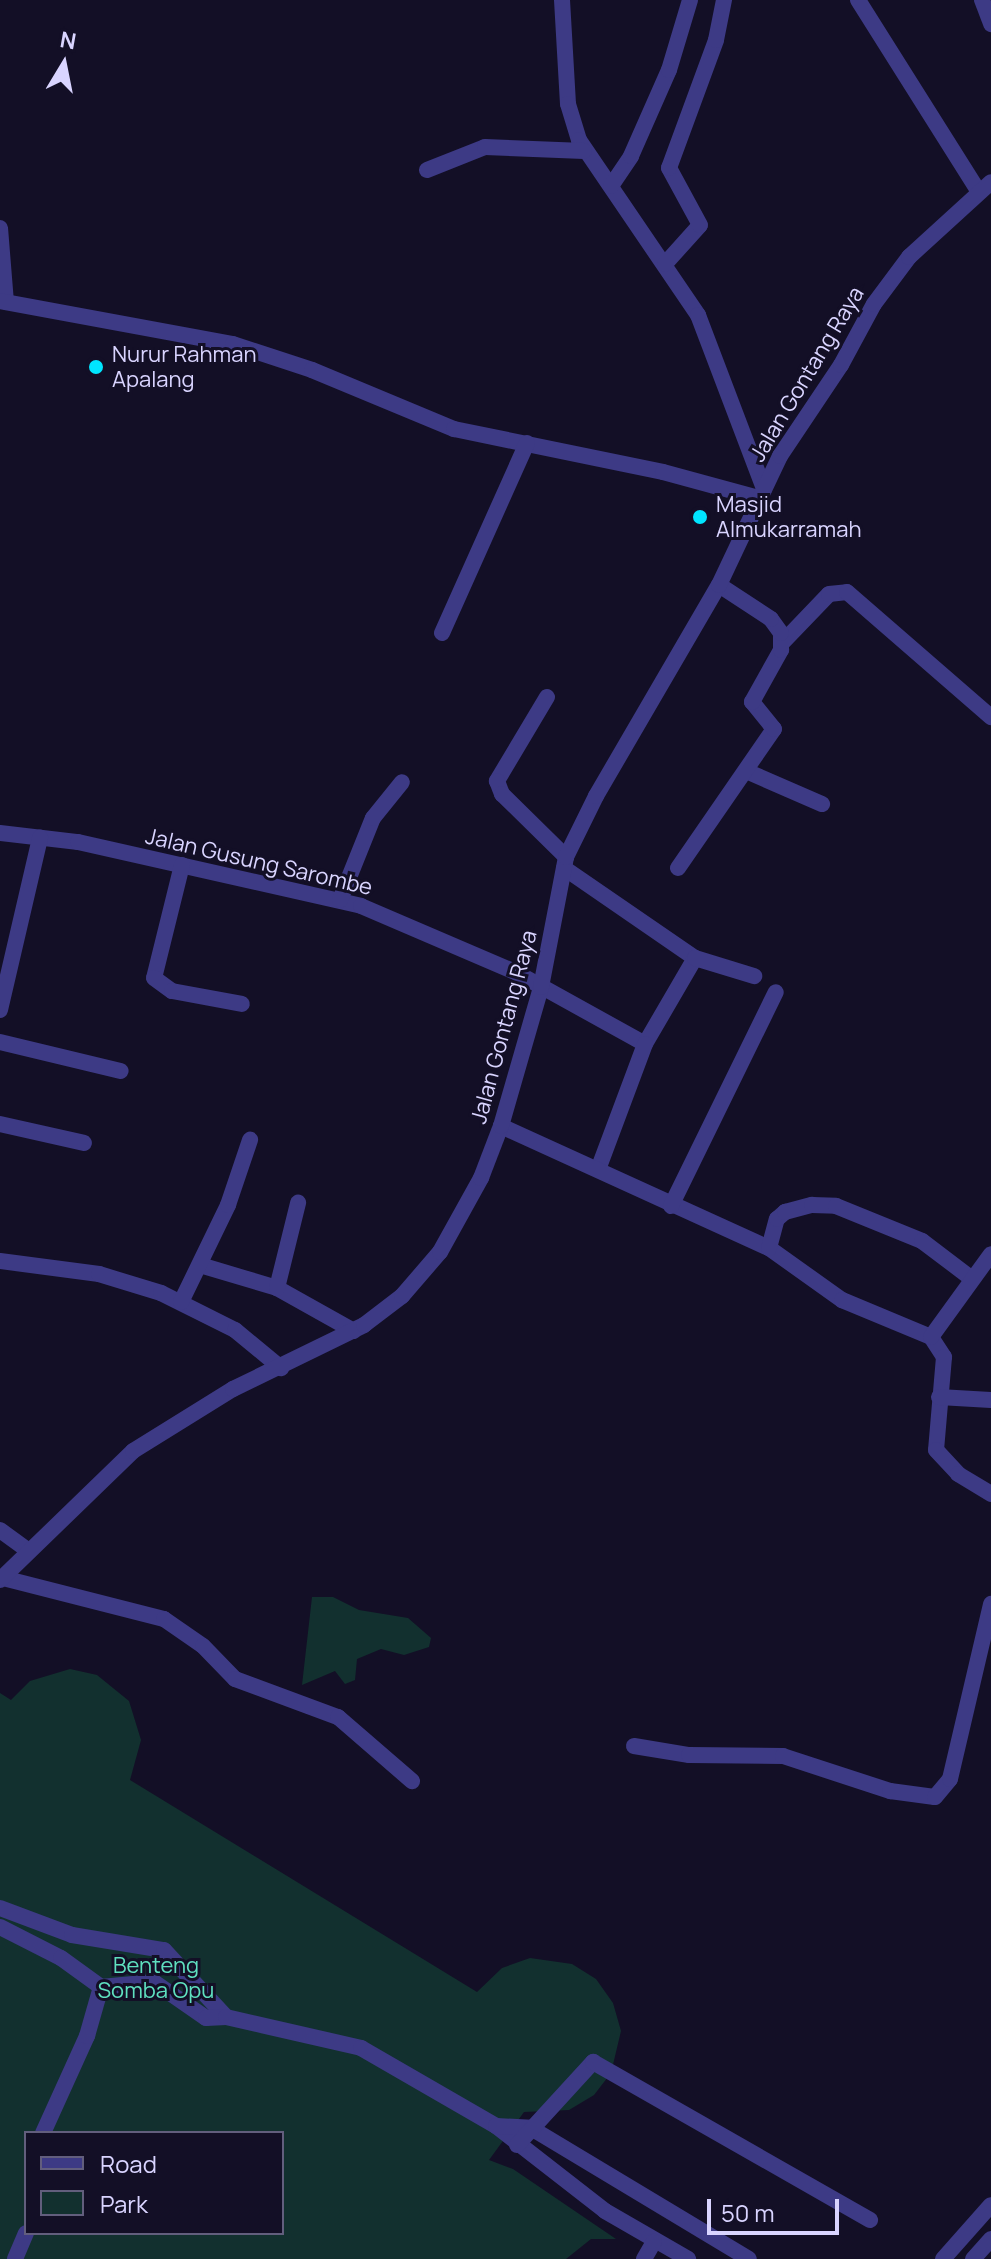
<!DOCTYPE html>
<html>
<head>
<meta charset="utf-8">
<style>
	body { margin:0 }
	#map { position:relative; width:991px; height:2259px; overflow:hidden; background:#130f26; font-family:Manrope,sans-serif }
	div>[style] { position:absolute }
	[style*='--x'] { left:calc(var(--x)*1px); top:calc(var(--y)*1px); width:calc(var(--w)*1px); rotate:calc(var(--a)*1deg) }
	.green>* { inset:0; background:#12302f }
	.minor>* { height:16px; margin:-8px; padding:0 8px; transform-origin:8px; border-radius:8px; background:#3d3a85 }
	.dots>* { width:22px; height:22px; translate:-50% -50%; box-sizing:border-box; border:4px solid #130f26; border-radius:50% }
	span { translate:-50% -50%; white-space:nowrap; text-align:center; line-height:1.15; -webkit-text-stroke:6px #130f26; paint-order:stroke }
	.poi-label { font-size:22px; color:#d9d4ff }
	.left { translate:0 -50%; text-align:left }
	.street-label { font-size:22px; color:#d9d4ff }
	.park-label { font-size:22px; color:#5fe0c0 }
	.legend { position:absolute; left:24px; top:2131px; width:260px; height:104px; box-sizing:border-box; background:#130f26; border:2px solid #625e7d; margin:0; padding:10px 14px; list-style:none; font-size:24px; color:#d9d4ff }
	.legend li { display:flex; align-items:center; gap:16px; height:40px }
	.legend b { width:40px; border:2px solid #625e7d }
	.north { position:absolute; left:24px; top:24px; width:80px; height:80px; -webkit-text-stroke:6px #130f26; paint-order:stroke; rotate:10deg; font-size:22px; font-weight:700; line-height:32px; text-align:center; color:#d9d4ff }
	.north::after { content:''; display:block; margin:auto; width:28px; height:36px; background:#d9d4ff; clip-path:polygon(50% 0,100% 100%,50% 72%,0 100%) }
	.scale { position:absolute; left:707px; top:2199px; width:132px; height:36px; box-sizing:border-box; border:4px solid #d9d4ff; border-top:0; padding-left:10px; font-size:24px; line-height:28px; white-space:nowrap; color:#d9d4ff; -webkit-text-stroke:6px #130f26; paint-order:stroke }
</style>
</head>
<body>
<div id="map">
	<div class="green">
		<i style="clip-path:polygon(312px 1597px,333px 1597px,359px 1610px,408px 1618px,431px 1638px,429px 1647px,404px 1655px,381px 1649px,357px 1659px,355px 1680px,345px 1684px,335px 1671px,302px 1685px)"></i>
		<i style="clip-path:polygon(evenodd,70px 1669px,97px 1675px,129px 1701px,141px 1740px,130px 1780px,477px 1992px,502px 1968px,530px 1958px,572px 1964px,596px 1979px,613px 2003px,621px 2031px,611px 2073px,594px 2095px,569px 2110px,524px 2112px,489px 2160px,513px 2169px,616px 2239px,591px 2239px,566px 2259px,0 2259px,0 1693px,11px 1700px,30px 1681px,70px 1669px,26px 2133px,282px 2133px,282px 2233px,26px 2233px,26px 2133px)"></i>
	</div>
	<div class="minor">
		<i style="--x:562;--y:0;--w:104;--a:86.7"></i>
		<i style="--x:568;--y:104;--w:38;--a:73"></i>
		<i style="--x:579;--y:140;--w:212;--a:55.8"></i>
		<i style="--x:698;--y:315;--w:186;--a:69.2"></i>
		<i style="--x:858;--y:0;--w:227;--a:57.8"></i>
		<i style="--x:982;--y:0;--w:26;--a:69"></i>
		<i style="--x:427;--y:170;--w:62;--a:-21.6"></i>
		<i style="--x:485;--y:147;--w:99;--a:2.3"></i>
		<i style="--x:611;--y:186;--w:36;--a:-56"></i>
		<i style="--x:631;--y:156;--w:94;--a:-66.2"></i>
		<i style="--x:669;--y:70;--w:73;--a:-73.3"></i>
		<i style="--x:0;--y:228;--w:74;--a:85.4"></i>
		<i style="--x:665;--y:264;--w:52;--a:-48.1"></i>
		<i style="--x:700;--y:225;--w:65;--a:-118.5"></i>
		<i style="--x:669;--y:168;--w:136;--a:-69.8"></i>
		<i style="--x:716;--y:40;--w:41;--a:-78.7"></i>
		<i style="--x:0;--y:301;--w:237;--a:10.5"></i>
		<i style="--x:233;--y:344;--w:83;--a:18.2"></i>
		<i style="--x:312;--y:370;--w:154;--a:22.6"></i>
		<i style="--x:454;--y:429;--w:213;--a:11.6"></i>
		<i style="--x:663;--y:472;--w:99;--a:15.2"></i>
		<i style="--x:442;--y:633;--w:208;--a:-65.9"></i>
		<i style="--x:783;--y:642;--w:66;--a:-46.2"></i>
		<i style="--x:829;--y:594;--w:18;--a:-6"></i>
		<i style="--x:847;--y:592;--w:191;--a:41"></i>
		<i style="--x:547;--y:697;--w:98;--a:120.8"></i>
		<i style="--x:497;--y:781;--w:14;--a:69"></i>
		<i style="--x:502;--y:794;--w:90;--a:44.5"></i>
		<i style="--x:746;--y:771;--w:83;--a:23.5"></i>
		<i style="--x:0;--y:833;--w:79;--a:6.6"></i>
		<i style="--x:78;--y:842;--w:290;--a:12.7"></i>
		<i style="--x:361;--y:906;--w:170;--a:23.2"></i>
		<i style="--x:517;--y:973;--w:146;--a:29"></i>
		<i style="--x:182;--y:865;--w:116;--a:103.9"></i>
		<i style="--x:154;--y:978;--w:22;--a:36"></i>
		<i style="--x:172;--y:991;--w:71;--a:10.5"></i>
		<i style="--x:564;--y:868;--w:159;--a:34.5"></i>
		<i style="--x:695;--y:958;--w:99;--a:120.2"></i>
		<i style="--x:645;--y:1044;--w:134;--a:110.5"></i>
		<i style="--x:678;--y:868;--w:169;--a:-55.4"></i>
		<i style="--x:774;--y:729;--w:35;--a:-129"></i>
		<i style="--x:752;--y:702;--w:60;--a:-60.9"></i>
		<i style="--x:781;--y:650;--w:17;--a:-90"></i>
		<i style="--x:781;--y:633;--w:17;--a:-126"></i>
		<i style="--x:771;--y:619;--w:62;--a:-146.8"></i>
		<i style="--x:340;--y:900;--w:88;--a:-68.1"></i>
		<i style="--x:373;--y:818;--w:46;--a:-51.1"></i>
		<i style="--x:695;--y:958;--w:62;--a:17"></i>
		<i style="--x:0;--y:1010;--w:177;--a:-76.9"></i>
		<i style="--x:0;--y:1042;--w:124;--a:13.5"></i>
		<i style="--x:0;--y:1124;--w:86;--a:12.7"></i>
		<i style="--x:501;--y:1126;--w:294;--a:24.5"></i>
		<i style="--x:769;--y:1248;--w:90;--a:35.5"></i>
		<i style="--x:842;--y:1300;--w:96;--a:22.6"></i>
		<i style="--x:931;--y:1337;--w:24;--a:57"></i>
		<i style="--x:944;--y:1357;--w:93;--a:94.9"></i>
		<i style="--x:936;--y:1450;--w:33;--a:47"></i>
		<i style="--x:958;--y:1474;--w:39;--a:31"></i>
		<i style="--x:671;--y:1206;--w:238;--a:-63.9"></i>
		<i style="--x:769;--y:1248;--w:30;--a:-75"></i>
		<i style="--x:777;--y:1219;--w:11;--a:-41"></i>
		<i style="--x:785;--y:1212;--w:28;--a:-15"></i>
		<i style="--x:812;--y:1205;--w:24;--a:2"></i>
		<i style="--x:836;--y:1206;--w:93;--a:22.1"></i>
		<i style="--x:922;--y:1241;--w:61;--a:37.1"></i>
		<i style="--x:0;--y:1261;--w:100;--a:7.5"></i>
		<i style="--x:99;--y:1274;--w:65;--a:17"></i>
		<i style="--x:161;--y:1293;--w:83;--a:26.6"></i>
		<i style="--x:235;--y:1330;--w:60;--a:39.6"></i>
		<i style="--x:200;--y:1265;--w:80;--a:16.6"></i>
		<i style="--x:277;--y:1288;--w:88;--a:29.2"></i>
		<i style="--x:277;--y:1288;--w:88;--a:-76.1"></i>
		<i style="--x:181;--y:1302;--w:108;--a:-64.1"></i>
		<i style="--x:228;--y:1205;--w:69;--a:-71.3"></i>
		<i style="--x:931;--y:1337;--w:102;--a:-54.1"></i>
		<i style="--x:939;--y:1397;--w:52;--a:3.3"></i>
		<i style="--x:0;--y:1530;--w:36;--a:36"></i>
		<i style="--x:3;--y:1578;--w:166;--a:14.3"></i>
		<i style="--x:164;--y:1619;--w:47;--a:34.7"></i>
		<i style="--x:203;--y:1646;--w:46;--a:45.9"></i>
		<i style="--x:235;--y:1679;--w:110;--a:20.3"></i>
		<i style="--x:338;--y:1717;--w:98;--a:40.9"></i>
		<i style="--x:0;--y:1580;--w:185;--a:-44.1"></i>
		<i style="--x:133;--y:1451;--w:118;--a:-31.8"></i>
		<i style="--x:233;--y:1389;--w:146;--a:-26"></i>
		<i style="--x:364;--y:1325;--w:48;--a:-37.3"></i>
		<i style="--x:402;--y:1296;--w:58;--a:-49.2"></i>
		<i style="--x:440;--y:1252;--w:85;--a:-61"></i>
		<i style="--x:481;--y:1178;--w:56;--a:-69"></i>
		<i style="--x:501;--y:1126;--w:145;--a:-73.9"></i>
		<i style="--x:541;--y:987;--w:132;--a:-79.1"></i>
		<i style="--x:566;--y:857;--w:68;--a:-63.8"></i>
		<i style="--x:596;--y:796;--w:244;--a:-59.8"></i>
		<i style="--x:719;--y:585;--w:143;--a:-64.7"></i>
		<i style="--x:780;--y:456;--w:110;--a:-56.2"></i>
		<i style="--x:841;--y:365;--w:69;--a:-61.6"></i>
		<i style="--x:874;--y:304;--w:59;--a:-53.3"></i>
		<i style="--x:909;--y:257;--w:111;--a:-42.4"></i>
		<i style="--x:634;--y:1746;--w:56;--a:9.3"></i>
		<i style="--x:689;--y:1755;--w:94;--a:0.6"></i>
		<i style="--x:783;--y:1756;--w:113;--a:18.1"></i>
		<i style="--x:890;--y:1791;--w:45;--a:7.6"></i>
		<i style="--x:935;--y:1797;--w:23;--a:-50"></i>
		<i style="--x:950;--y:1779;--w:180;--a:-76.8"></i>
		<i style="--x:0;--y:1908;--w:77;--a:20.6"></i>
		<i style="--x:72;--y:1935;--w:93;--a:9.3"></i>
		<i style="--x:164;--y:1950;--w:91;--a:47.2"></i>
		<i style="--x:0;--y:1927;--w:68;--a:26.9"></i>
		<i style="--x:61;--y:1958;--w:49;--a:35.9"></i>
		<i style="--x:101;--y:1987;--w:53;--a:-5.4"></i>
		<i style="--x:154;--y:1982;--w:63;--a:34.7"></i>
		<i style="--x:206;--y:2018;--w:20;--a:-3"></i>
		<i style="--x:226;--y:2017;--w:139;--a:12.9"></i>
		<i style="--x:361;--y:2048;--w:156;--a:30"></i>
		<i style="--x:496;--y:2126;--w:138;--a:37.9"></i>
		<i style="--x:605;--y:2211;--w:96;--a:30"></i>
		<i style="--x:496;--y:2126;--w:35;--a:3"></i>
		<i style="--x:531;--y:2128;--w:254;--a:31"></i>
		<i style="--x:43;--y:2133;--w:107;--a:-65.6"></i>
		<i style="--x:87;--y:2036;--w:51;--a:-74.1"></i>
		<i style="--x:517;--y:2145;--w:113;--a:-47.5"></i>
		<i style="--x:593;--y:2062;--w:319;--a:29.7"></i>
		<i style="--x:15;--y:2259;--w:28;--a:-67"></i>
		<i style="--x:644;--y:2259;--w:20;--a:-60"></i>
		<i style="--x:943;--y:2259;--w:72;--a:-48.4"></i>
		<i style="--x:973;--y:2259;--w:27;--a:-48"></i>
	</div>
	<div class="dots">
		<i style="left:96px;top:367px;background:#00e5ff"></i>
		<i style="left:700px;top:517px;background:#00e5ff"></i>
	</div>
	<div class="poi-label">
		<span class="left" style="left:112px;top:367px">Nurur Rahman<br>Apalang</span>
		<span class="left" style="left:716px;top:517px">Masjid<br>Almukarramah</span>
	</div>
	<div class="street-label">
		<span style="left:807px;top:374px;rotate:-59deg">Jalan Gontang Raya</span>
		<span style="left:259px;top:862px;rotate:13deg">Jalan Gusung Sarombe</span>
		<span style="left:504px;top:1027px;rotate:-75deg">Jalan Gontang Raya</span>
	</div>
	<div class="park-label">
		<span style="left:156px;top:1978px">Benteng<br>Somba Opu</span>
	</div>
	<ul class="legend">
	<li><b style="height:10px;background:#3d3a85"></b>Road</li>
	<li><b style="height:22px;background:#12302f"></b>Park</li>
	</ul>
	<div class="north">N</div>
	<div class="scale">50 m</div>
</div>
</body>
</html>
